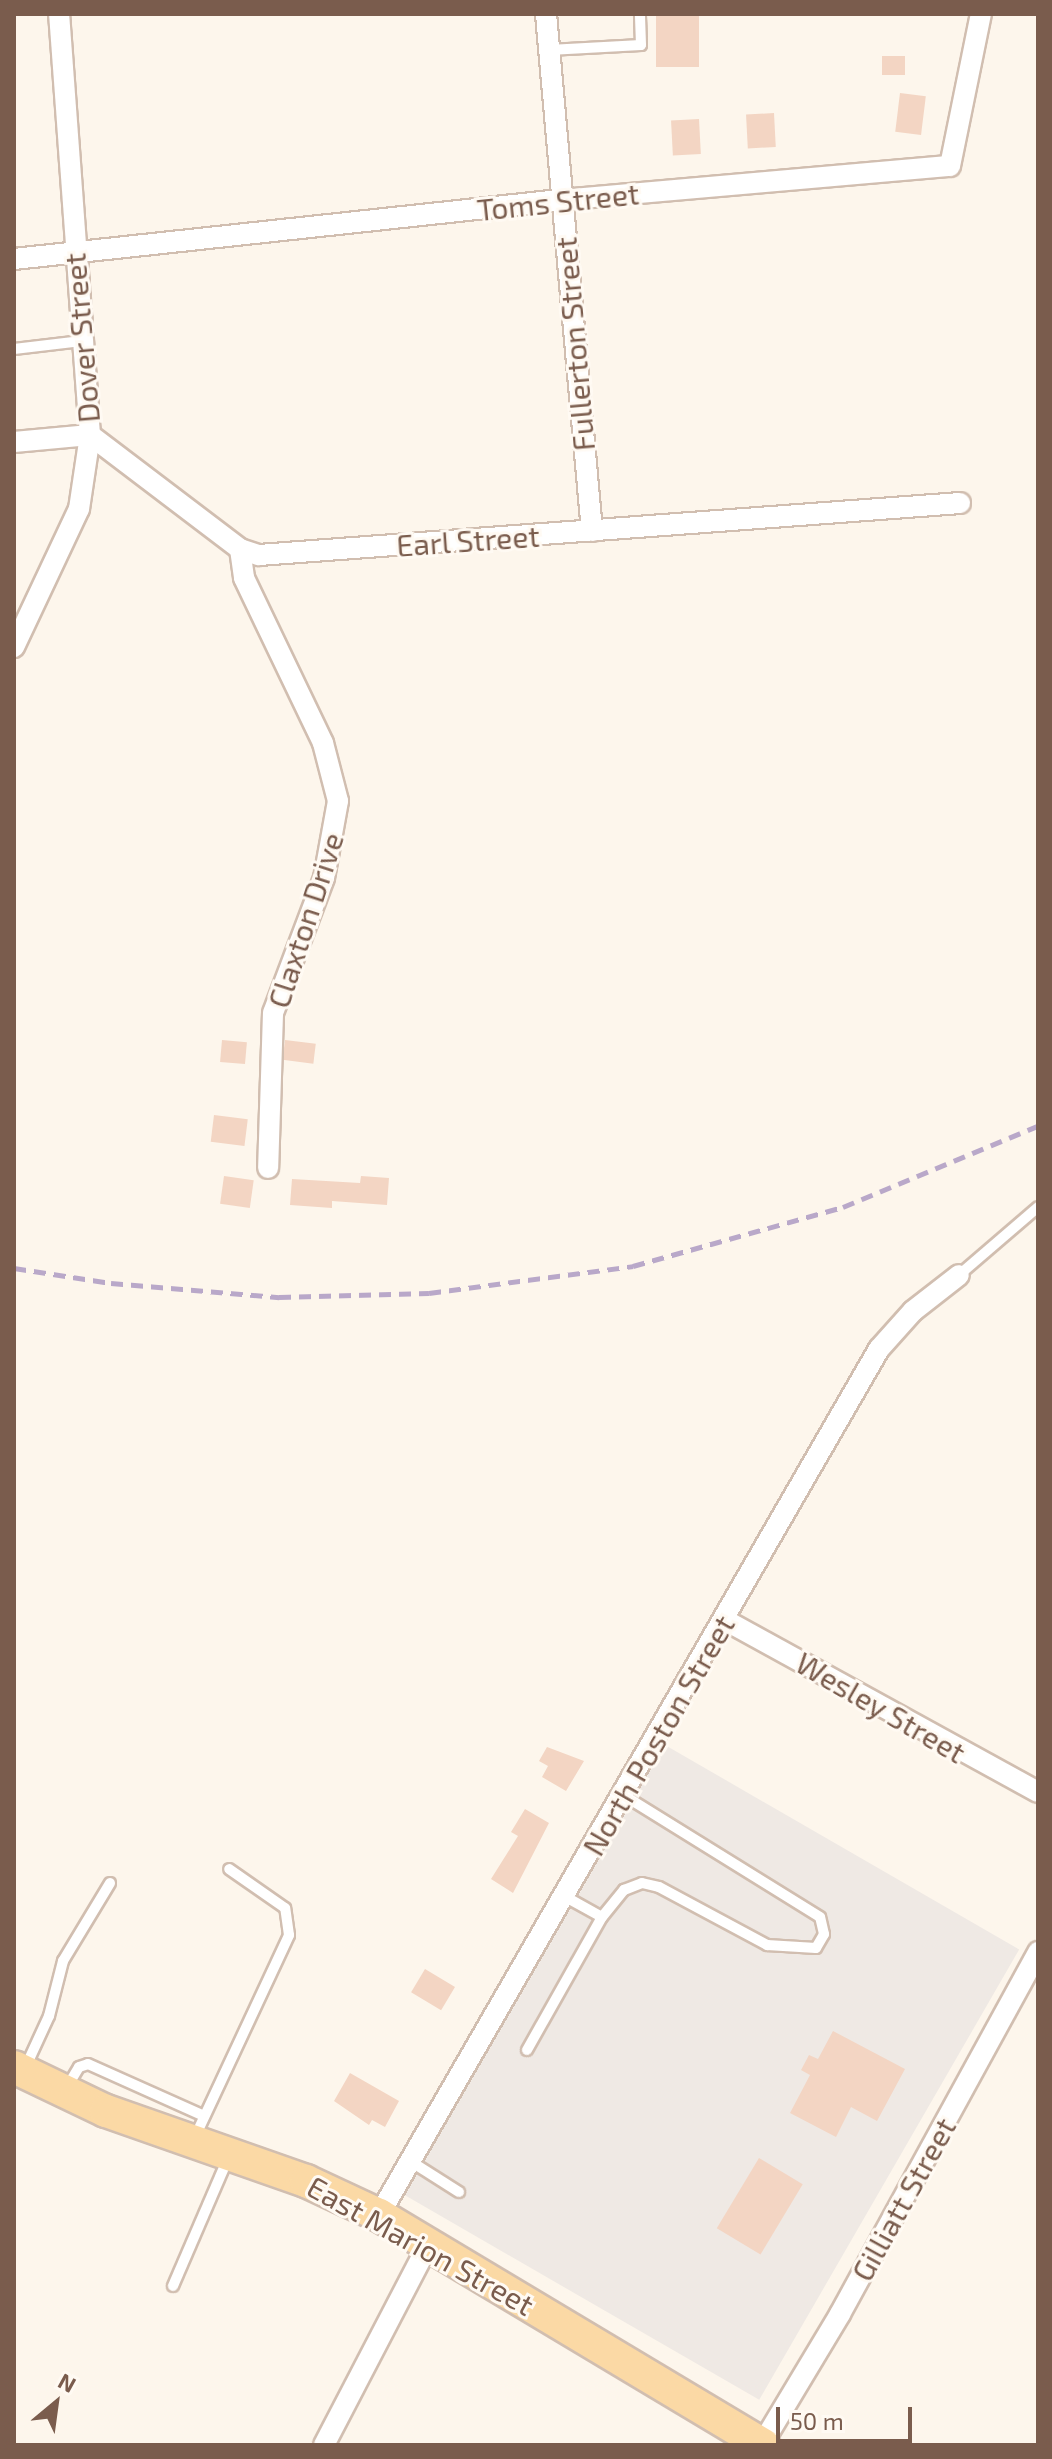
<!DOCTYPE html>
<html>
<head>
<meta charset="utf-8">
<style>
	body { margin:0 }
	#map { position:relative; width:1052px; height:2459px; overflow:hidden; background:#fdf6ec; font-family:"Exo 2",sans-serif }
	div>[style] { position:absolute }
	[style*='--x'] { left:calc(var(--x)*1px); top:calc(var(--y)*1px); width:calc(var(--w)*1px); rotate:calc(var(--a)*1deg) }
	.industrial>* { inset:0; background:#efe9e4; transform-origin:0 0 }
	.building>* { inset:0; background:#f3d5c3; transform-origin:0 0 }
	.roads { filter:drop-shadow(2px 0 #d1beb0) drop-shadow(-2px 0 #d1beb0) drop-shadow(0 2px #d1beb0) drop-shadow(0 -2px #d1beb0) }
	.lane>* { height:10px; margin:-5px; padding:0 5px; transform-origin:5px; border-radius:5px; background:#fff }
	.street>* { height:20px; margin:-10px; padding:0 10px; transform-origin:10px; border-radius:10px; background:#fff }
	.primary>* { height:32px; margin:-16px; padding:0 16px; transform-origin:16px; border-radius:16px; background:#fbd9a5 }
	.rail>* { height:5px; margin-top:-2.5px; transform-origin:0; background:repeating-linear-gradient(90deg,#b9a8c9 0 12px,transparent 0 20px) }
	span { translate:-50% -50%; white-space:nowrap; text-align:center; line-height:1.15; -webkit-text-stroke:6px #fffaf3; paint-order:stroke }
	.street-label { font-size:30px; color:#7a5c4d }
	.frame { position:absolute; inset:0; border:16px solid #7a5c4d; pointer-events:none }
	.north { position:absolute; left:16px; top:2363px; width:80px; height:80px; -webkit-text-stroke:6px #fffaf3; paint-order:stroke; rotate:29deg; font-size:22px; font-weight:700; line-height:32px; text-align:center; color:#7a5c4d }
	.north::after { content:''; display:block; margin:auto; width:28px; height:36px; background:#7a5c4d; clip-path:polygon(50% 0,100% 100%,50% 72%,0 100%) }
	.scale { position:absolute; left:776px; top:2407px; width:136px; height:36px; box-sizing:border-box; border:4px solid #7a5c4d; border-top:0; padding-left:10px; font-size:24px; line-height:28px; white-space:nowrap; color:#7a5c4d; -webkit-text-stroke:6px #fffaf3; paint-order:stroke }
</style>
</head>
<body>
<div id="map">
	<div class="industrial">
		<i style="left:665px;top:1745px;width:409px;height:520px;rotate:30deg"></i>
	</div>
	<div class="building">
		<i style="left:656px;top:14px;width:43px;height:53px"></i>
		<i style="left:882px;top:56px;width:23px;height:19px"></i>
		<i style="left:900px;top:93px;width:26px;height:39px;rotate:7deg"></i>
		<i style="left:774px;top:113px;width:34px;height:28px;rotate:87deg"></i>
		<i style="left:699px;top:119px;width:35px;height:28px;rotate:87deg"></i>
		<i style="left:222px;top:1040px;width:25px;height:22px;rotate:5deg"></i>
		<i style="left:285px;top:1040px;width:31px;height:20px;rotate:7deg"></i>
		<i style="left:214px;top:1115px;width:34px;height:27px;rotate:7deg"></i>
		<i style="left:224px;top:1176px;width:30px;height:28px;rotate:8deg"></i>
		<i style="clip-path:polygon(361px 1176px,389px 1178px,387px 1205px,332px 1201px,332px 1208px,290px 1205px,292px 1179px,360px 1183px)"></i>
		<i style="clip-path:polygon(547px 1747px,584px 1761px,566px 1791px,542px 1777px,548px 1766px,539px 1761px)"></i>
		<i style="clip-path:polygon(525px 1809px,549px 1823px,513px 1893px,491px 1879px,518px 1836px,511px 1832px)"></i>
		<i style="left:425px;top:1969px;width:35px;height:27px;rotate:31deg"></i>
		<i style="clip-path:polygon(833px 2031px,905px 2069px,877px 2121px,851px 2107px,836px 2137px,790px 2113px,810px 2075px,801px 2070px,809px 2055px,818px 2059px)"></i>
		<i style="clip-path:polygon(350px 2073px,399px 2101px,385px 2127px,372px 2120px,369px 2125px,334px 2101px)"></i>
		<i style="left:759px;top:2158px;width:51px;height:82px;rotate:31deg"></i>
	</div>
	<div class="roads">
		<div class="lane">
			<i style="--x:549;--y:50;--w:92;--a:-3.1"></i>
			<i style="--x:641;--y:45;--w:31;--a:-92"></i>
			<i style="--x:14;--y:349;--w:68;--a:-6.7"></i>
			<i style="--x:959;--y:1275;--w:104;--a:-40.7"></i>
			<i style="--x:564;--y:1896;--w:43;--a:28.9"></i>
			<i style="--x:602;--y:1917;--w:35;--a:-51"></i>
			<i style="--x:624;--y:1890;--w:19;--a:-21"></i>
			<i style="--x:642;--y:1883;--w:17;--a:13"></i>
			<i style="--x:659;--y:1887;--w:123;--a:28.2"></i>
			<i style="--x:767;--y:1945;--w:49;--a:3.5"></i>
			<i style="--x:816;--y:1948;--w:16;--a:-60"></i>
			<i style="--x:824;--y:1934;--w:17;--a:-103"></i>
			<i style="--x:820;--y:1917;--w:232;--a:-148.2"></i>
			<i style="--x:527;--y:2050;--w:153;--a:-60.6"></i>
			<i style="--x:26;--y:2066;--w:55;--a:-65.3"></i>
			<i style="--x:49;--y:2016;--w:57;--a:-75.7"></i>
			<i style="--x:63;--y:1961;--w:91;--a:-58.9"></i>
			<i style="--x:67;--y:2087;--w:23;--a:-59"></i>
			<i style="--x:79;--y:2067;--w:9;--a:-18"></i>
			<i style="--x:88;--y:2064;--w:127;--a:24.1"></i>
			<i style="--x:194;--y:2139;--w:225;--a:-65"></i>
			<i style="--x:289;--y:1935;--w:27;--a:-98"></i>
			<i style="--x:285;--y:1908;--w:68;--a:-145.1"></i>
			<i style="--x:410;--y:2161;--w:58;--a:32.3"></i>
			<i style="--x:173;--y:2286;--w:139;--a:-66.7"></i>
		</div>
		<div class="street">
			<i style="--x:546;--y:14;--w:519;--a:84.92"></i>
			<i style="--x:14;--y:259;--w:549;--a:-6.17"></i>
			<i style="--x:560;--y:200;--w:391;--a:-5"></i>
			<i style="--x:950;--y:166;--w:155;--a:-78.5"></i>
			<i style="--x:14;--y:442;--w:76;--a:-5.3"></i>
			<i style="--x:90;--y:435;--w:188;--a:37.2"></i>
			<i style="--x:240;--y:549;--w:20;--a:18"></i>
			<i style="--x:259;--y:555;--w:703;--a:-4.24"></i>
			<i style="--x:240;--y:549;--w:29;--a:82"></i>
			<i style="--x:244;--y:578;--w:183;--a:64.4"></i>
			<i style="--x:323;--y:743;--w:60;--a:75.5"></i>
			<i style="--x:338;--y:801;--w:78;--a:100.3"></i>
			<i style="--x:324;--y:878;--w:144;--a:110.7"></i>
			<i style="--x:273;--y:1013;--w:155;--a:91.8"></i>
			<i style="--x:14;--y:647;--w:153;--a:-64.8"></i>
			<i style="--x:79;--y:509;--w:75;--a:-81.5"></i>
			<i style="--x:90;--y:435;--w:422;--a:-94.2"></i>
			<i style="--x:725;--y:1620;--w:357;--a:28.8"></i>
			<i style="--x:379;--y:2215;--w:1000;--a:-60"></i>
			<i style="--x:879;--y:1349;--w:51;--a:-48.2"></i>
			<i style="--x:913;--y:1311;--w:58;--a:-38"></i>
			<i style="--x:762;--y:2444;--w:152;--a:-59"></i>
			<i style="--x:840;--y:2314;--w:413;--a:-61.3"></i>
			<i style="--x:324;--y:2445;--w:228;--a:-62.5"></i>
		</div>
		<div class="primary">
			<i style="--x:14;--y:2067;--w:102;--a:25.6"></i>
			<i style="--x:106;--y:2111;--w:212;--a:19.3"></i>
			<i style="--x:306;--y:2181;--w:81;--a:25"></i>
			<i style="--x:379;--y:2215;--w:448;--a:30.9"></i>
		</div>
	</div>
	<div class="rail">
		<i style="--x:14;--y:1268;--w:98;--a:8.8"></i>
		<i style="--x:111;--y:1283;--w:169;--a:4.8"></i>
		<i style="--x:279;--y:1297;--w:150;--a:-1.5"></i>
		<i style="--x:429;--y:1293;--w:206;--a:-7.5"></i>
		<i style="--x:633;--y:1266;--w:218;--a:-15.7"></i>
		<i style="--x:843;--y:1207;--w:211;--a:-22.6"></i>
	</div>
	<div class="street-label">
		<span style="left:558px;top:201px;rotate:-6deg">Toms Street</span>
		<span style="left:81px;top:338px;rotate:-95deg">Dover Street</span>
		<span style="left:574px;top:344px;rotate:-95deg">Fullerton Street</span>
		<span style="left:468px;top:540px;rotate:-4deg">Earl Street</span>
		<span style="left:305px;top:920px;rotate:-72deg">Claxton Drive</span>
		<span style="left:881px;top:1707px;rotate:30deg">Wesley Street</span>
		<span style="left:658px;top:1735px;rotate:-60deg">North Poston Street</span>
		<span style="left:903px;top:2199px;rotate:-61deg">Gilliatt Street</span>
		<span style="left:421px;top:2245px;rotate:29deg">East Marion Street</span>
	</div>
	<div class="frame"></div>
	<div class="north">N</div>
	<div class="scale">50 m</div>
</div>
</body>
</html>
